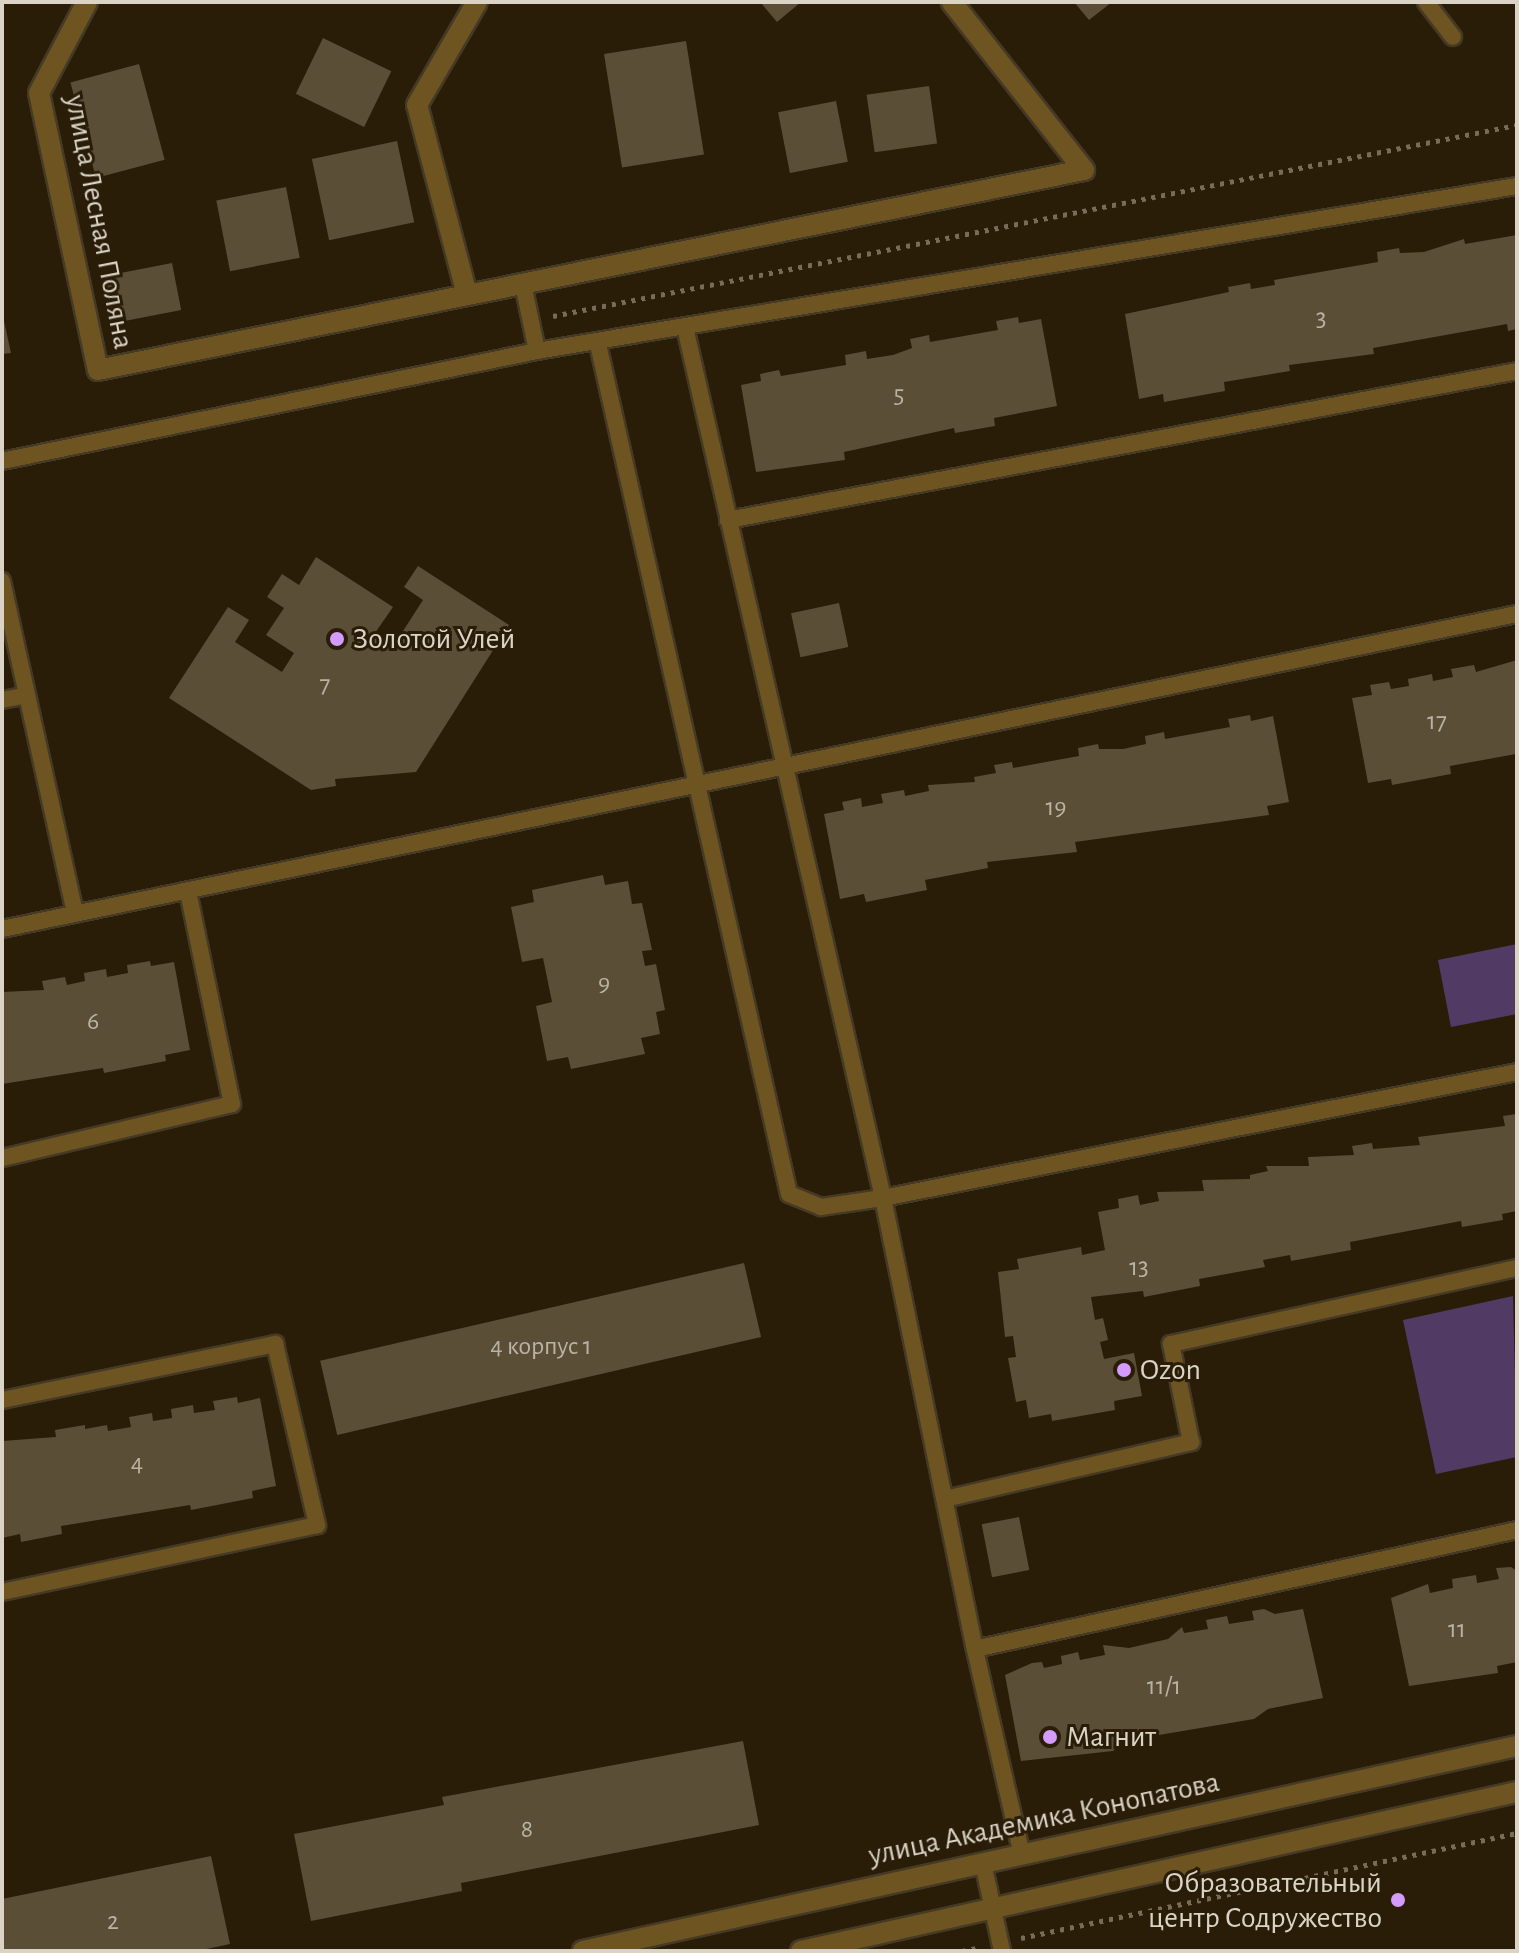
<!DOCTYPE html>
<html>
<head>
<meta charset="utf-8">
<style>
	body { margin:0 }
	#map { position:relative; width:1519px; height:1953px; overflow:hidden; background:#291d08; font-family:"Alegreya Sans",sans-serif }
	div>[style] { position:absolute }
	[style*='--x'] { left:calc(var(--x)*1px); top:calc(var(--y)*1px); width:calc(var(--w)*1px); rotate:calc(var(--a)*1deg) }
	.green>* { inset:0; background:#513a63 }
	.building>* { inset:0; background:#5a4e37; transform-origin:0 0 }
	.path>* { height:5px; margin-top:-2.5px; transform-origin:0; background:repeating-linear-gradient(90deg,#766c5a 0 4px,transparent 0 10px) }
	.roads { filter:drop-shadow(2px 0 #453a26) drop-shadow(-2px 0 #453a26) drop-shadow(0 2px #453a26) drop-shadow(0 -2px #453a26) }
	.lane>* { height:16px; margin:-8px; padding:0 8px; transform-origin:8px; border-radius:8px; background:#6e5420 }
	.street>* { height:20px; margin:-10px; padding:0 10px; transform-origin:10px; border-radius:10px; background:#6e5420 }
	.dots>* { width:22px; height:22px; translate:-50% -50%; box-sizing:border-box; border:4px solid #291d08; border-radius:50% }
	span { translate:-50% -50%; white-space:nowrap; text-align:center; line-height:1.15; -webkit-text-stroke:6px #291d08; paint-order:stroke }
	.number-label { font-size:26px; color:#bab2a2 }
	.number-label span { -webkit-text-stroke-width:0 }
	.street-label { font-size:30px; color:#dad3c6 }
	.poi-label { font-size:30px; color:#dad3c6 }
	.left { translate:0 -50%; text-align:left }
	.right { translate:-100% -50%; text-align:right }
	.frame { position:absolute; inset:0; border:4px solid #dad3c6; pointer-events:none }
</style>
</head>
<body>
<div id="map">
	<div class="green">
		<i style="clip-path:polygon(1517px 944px,1517px 1014px,1451px 1027px,1438px 960px)"></i>
		<i style="clip-path:polygon(1513px 1296px,1517px 1457px,1436px 1474px,1403px 1320px)"></i>
	</div>
	<div class="building">
		<i style="clip-path:polygon(760px 2px,801px 2px,777px 22px)"></i>
		<i style="clip-path:polygon(1074px 2px,1112px 2px,1089px 20px)"></i>
		<i style="left:323px;top:38px;width:76px;height:62px;rotate:26deg"></i>
		<i style="left:686px;top:41px;width:115px;height:83px;rotate:81deg"></i>
		<i style="left:139px;top:64px;width:99px;height:71px;rotate:75deg"></i>
		<i style="left:929px;top:86px;width:58px;height:63px;rotate:82deg"></i>
		<i style="left:836px;top:101px;width:62px;height:59px;rotate:79deg"></i>
		<i style="left:397px;top:141px;width:83px;height:87px;rotate:78deg"></i>
		<i style="left:286px;top:187px;width:72px;height:71px;rotate:79deg"></i>
		<i style="clip-path:polygon(1517px 235px,1517px 329px,1508px 331px,1507px 324px,1373px 348px,1374px 354px,1289px 365px,1290px 371px,1224px 382px,1225px 391px,1164px 402px,1163px 394px,1139px 399px,1125px 314px,1229px 292px,1228px 287px,1250px 283px,1251px 289px,1275px 285px,1274px 280px,1378px 262px,1377px 252px,1399px 248px,1400px 253px,1424px 252px,1464px 239px,1465px 244px)"></i>
		<i style="left:172px;top:263px;width:48px;height:72px;rotate:79deg"></i>
		<i style="clip-path:polygon(2px 312px,11px 353px,2px 354px)"></i>
		<i style="clip-path:polygon(1018px 317px,1019px 323px,1041px 319px,1057px 406px,994px 418px,995px 426px,955px 433px,954px 428px,844px 452px,845px 460px,756px 472px,741px 385px,761px 381px,760px 374px,779px 370px,781px 376px,846px 365px,845px 355px,866px 351px,867px 359px,893px 355px,912px 348px,910px 339px,929px 335px,930px 342px,998px 330px,996px 321px)"></i>
		<i style="clip-path:polygon(316px 557px,393px 607px,375px 633px,394px 645px,423px 600px,404px 587px,418px 566px,509px 625px,416px 772px,335px 779px,336px 786px,311px 790px,169px 698px,228px 607px,249px 620px,235px 642px,282px 672px,294px 653px,266px 635px,284px 608px,267px 597px,282px 574px,299px 585px)"></i>
		<i style="left:839px;top:603px;width:45px;height:49px;rotate:78deg"></i>
		<i style="clip-path:polygon(1517px 660px,1516px 754px,1450px 766px,1451px 774px,1392px 785px,1391px 779px,1368px 783px,1352px 698px,1372px 695px,1370px 685px,1389px 682px,1391px 689px,1409px 686px,1408px 679px,1432px 674px,1433px 681px,1453px 677px,1451px 669px,1474px 665px,1476px 672px)"></i>
		<i style="clip-path:polygon(1250px 715px,1251px 721px,1273px 716px,1289px 802px,1267px 806px,1269px 815px,1075px 842px,1077px 852px,987px 862px,988px 868px,925px 880px,927px 890px,866px 902px,864px 894px,840px 899px,824px 814px,844px 810px,842px 802px,861px 798px,862px 807px,883px 803px,881px 794px,904px 790px,905px 796px,929px 791px,928px 785px,975px 782px,974px 777px,996px 773px,994px 765px,1012px 762px,1013px 768px,1079px 756px,1078px 748px,1098px 744px,1099px 749px,1123px 749px,1146px 744px,1145px 736px,1164px 732px,1165px 739px,1230px 727px,1228px 719px)"></i>
		<i style="clip-path:polygon(603px 875px,605px 885px,628px 881px,632px 904px,642px 903px,652px 950px,642px 951px,645px 966px,656px 964px,665px 1010px,656px 1012px,660px 1034px,641px 1038px,645px 1054px,571px 1069px,568px 1057px,547px 1061px,536px 1006px,552px 1002px,543px 958px,522px 962px,511px 907px,534px 902px,532px 890px)"></i>
		<i style="clip-path:polygon(150px 961px,151px 966px,174px 962px,190px 1050px,165px 1055px,166px 1061px,104px 1073px,103px 1068px,2px 1084px,2px 992px,44px 990px,42px 981px,65px 977px,67px 985px,85px 981px,84px 973px,106px 969px,107px 977px,128px 973px,127px 965px)"></i>
		<i style="clip-path:polygon(1517px 1114px,1517px 1211px,1502px 1214px,1503px 1220px,1462px 1227px,1461px 1221px,1350px 1242px,1351px 1250px,1291px 1261px,1290px 1255px,1263px 1260px,1265px 1267px,1199px 1279px,1200px 1286px,1144px 1297px,1143px 1291px,1091px 1297px,1095px 1320px,1103px 1318px,1108px 1340px,1100px 1342px,1104px 1359px,1134px 1353px,1142px 1396px,1114px 1401px,1115px 1410px,1052px 1421px,1051px 1414px,1029px 1418px,1026px 1400px,1016px 1402px,1008px 1358px,1016px 1357px,1013px 1336px,1005px 1337px,998px 1272px,1019px 1269px,1017px 1259px,1081px 1247px,1082px 1255px,1105px 1250px,1098px 1212px,1119px 1208px,1118px 1199px,1138px 1195px,1140px 1205px,1159px 1201px,1157px 1192px,1204px 1191px,1202px 1180px,1250px 1179px,1250px 1175px,1268px 1171px,1266px 1166px,1309px 1166px,1308px 1157px,1354px 1155px,1352px 1146px,1372px 1143px,1373px 1149px,1420px 1145px,1418px 1137px,1505px 1126px,1503px 1116px)"></i>
		<i style="left:744px;top:1263px;width:76px;height:435px;rotate:77deg"></i>
		<i style="clip-path:polygon(237px 1397px,238px 1403px,260px 1398px,276px 1486px,252px 1491px,253px 1498px,191px 1510px,190px 1505px,61px 1526px,62px 1534px,21px 1542px,20px 1534px,2px 1538px,2px 1441px,56px 1437px,55px 1430px,85px 1425px,85px 1429px,107px 1425px,108px 1431px,131px 1427px,129px 1417px,152px 1413px,153px 1421px,172px 1418px,171px 1409px,193px 1405px,194px 1413px,215px 1410px,213px 1401px)"></i>
		<i style="left:1019px;top:1517px;width:54px;height:38px;rotate:79deg"></i>
		<i style="clip-path:polygon(1511px 1567px,1517px 1571px,1517px 1662px,1497px 1666px,1498px 1673px,1409px 1686px,1391px 1598px,1428px 1584px,1430px 1593px,1453px 1588px,1452px 1579px,1476px 1575px,1477px 1583px,1499px 1579px,1496px 1568px)"></i>
		<i style="clip-path:polygon(1264px 1609px,1275px 1614px,1303px 1609px,1323px 1698px,1268px 1709px,1254px 1719px,1123px 1741px,1113px 1751px,1021px 1761px,1005px 1675px,1032px 1663px,1042px 1662px,1044px 1668px,1062px 1664px,1061px 1656px,1070px 1654px,1078px 1652px,1080px 1660px,1105px 1655px,1103px 1645px,1129px 1648px,1168px 1639px,1182px 1627px,1184px 1633px,1208px 1629px,1206px 1620px,1227px 1616px,1229px 1624px,1254px 1620px,1252px 1611px)"></i>
		<i style="clip-path:polygon(743px 1741px,759px 1825px,461px 1883px,462px 1891px,311px 1921px,294px 1834px,444px 1805px,442px 1797px)"></i>
		<i style="clip-path:polygon(211px 1856px,230px 1944px,197px 1951px,2px 1951px,2px 1899px)"></i>
	</div>
	<div class="path">
		<i style="--x:553;--y:316;--w:983;--a:-11.21"></i>
		<i style="--x:1021;--y:1938;--w:507;--a:-11.95"></i>
		<i style="--x:962;--y:1951;--w:14;--a:-12"></i>
	</div>
	<div class="roads">
		<div class="lane">
			<i style="--x:1426;--y:2;--w:44;--a:52.4"></i>
			<i style="--x:523;--y:284;--w:68;--a:78.2"></i>
			<i style="--x:685;--y:327;--w:893;--a:77.19"></i>
			<i style="--x:883;--y:1198;--w:460;--a:78.5"></i>
			<i style="--x:598;--y:344;--w:871;--a:77.34"></i>
			<i style="--x:789;--y:1194;--w:35;--a:22"></i>
			<i style="--x:821;--y:1207;--w:63;--a:-8.3"></i>
			<i style="--x:883;--y:1198;--w:646;--a:-11.24"></i>
			<i style="--x:2;--y:461;--w:546;--a:-11.62"></i>
			<i style="--x:537;--y:351;--w:994;--a:-9.56"></i>
			<i style="--x:728;--y:520;--w:803;--a:-10.69"></i>
			<i style="--x:2;--y:581;--w:341;--a:77.6"></i>
			<i style="--x:2;--y:700;--w:25;--a:-11"></i>
			<i style="--x:2;--y:929;--w:1547;--a:-11.75"></i>
			<i style="--x:2;--y:1158;--w:236;--a:-13.2"></i>
			<i style="--x:232;--y:1104;--w:217;--a:-101.7"></i>
			<i style="--x:2;--y:1400;--w:279;--a:-11.6"></i>
			<i style="--x:275;--y:1344;--w:186;--a:76.9"></i>
			<i style="--x:317;--y:1525;--w:322;--a:168"></i>
			<i style="--x:945;--y:1499;--w:253;--a:-13"></i>
			<i style="--x:1191;--y:1442;--w:100;--a:-101.5"></i>
			<i style="--x:1171;--y:1344;--w:354;--a:-12.4"></i>
			<i style="--x:1022;--y:1855;--w:211;--a:-102.9"></i>
			<i style="--x:975;--y:1649;--w:555;--a:-12.38"></i>
			<i style="--x:983;--y:1863;--w:90;--a:77.8"></i>
		</div>
		<div class="street">
			<i style="--x:87;--y:2;--w:103;--a:117.8"></i>
			<i style="--x:39;--y:93;--w:283;--a:78"></i>
			<i style="--x:98;--y:370;--w:1006;--a:-11.47"></i>
			<i style="--x:1084;--y:170;--w:214;--a:-128.2"></i>
			<i style="--x:467;--y:295;--w:196;--a:-104.7"></i>
			<i style="--x:417;--y:105;--w:119;--a:-59.8"></i>
			<i style="--x:583;--y:1951;--w:956;--a:-12.38"></i>
			<i style="--x:801;--y:1951;--w:733;--a:-12.52"></i>
		</div>
	</div>
	<div class="dots">
		<i style="left:337px;top:639px;background:#d39cfc"></i>
		<i style="left:1124px;top:1370px;background:#d39cfc"></i>
		<i style="left:1050px;top:1737px;background:#d39cfc"></i>
		<i style="left:1398px;top:1900px;background:#d39cfc"></i>
	</div>
	<div class="number-label">
		<span style="left:1321px;top:319px">3</span>
		<span style="left:899px;top:395px">5</span>
		<span style="left:325px;top:685px">7</span>
		<span style="left:1437px;top:722px">17</span>
		<span style="left:1056px;top:808px">19</span>
		<span style="left:604px;top:984px">9</span>
		<span style="left:93px;top:1022px">6</span>
		<span style="left:1139px;top:1268px">13</span>
		<span style="left:541px;top:1347px">4 корпус 1</span>
		<span style="left:137px;top:1464px">4</span>
		<span style="left:1457px;top:1630px">11</span>
		<span style="left:1164px;top:1687px">11/1</span>
		<span style="left:527px;top:1830px">8</span>
		<span style="left:113px;top:1922px">2</span>
	</div>
	<div class="street-label">
		<span style="left:99px;top:222px;rotate:79deg">улица Лесная Поляна</span>
		<span style="left:1044px;top:1819px;rotate:-12deg">улица Академика Конопатова</span>
	</div>
	<div class="poi-label">
		<span class="left" style="left:353px;top:639px">Золотой Улей</span>
		<span class="left" style="left:1140px;top:1370px">Ozon</span>
		<span class="left" style="left:1066px;top:1737px">Магнит</span>
		<span class="right" style="left:1382px;top:1900px">Образовательный<br>центр Содружество</span>
	</div>
	<div class="frame"></div>
</div>
</body>
</html>
